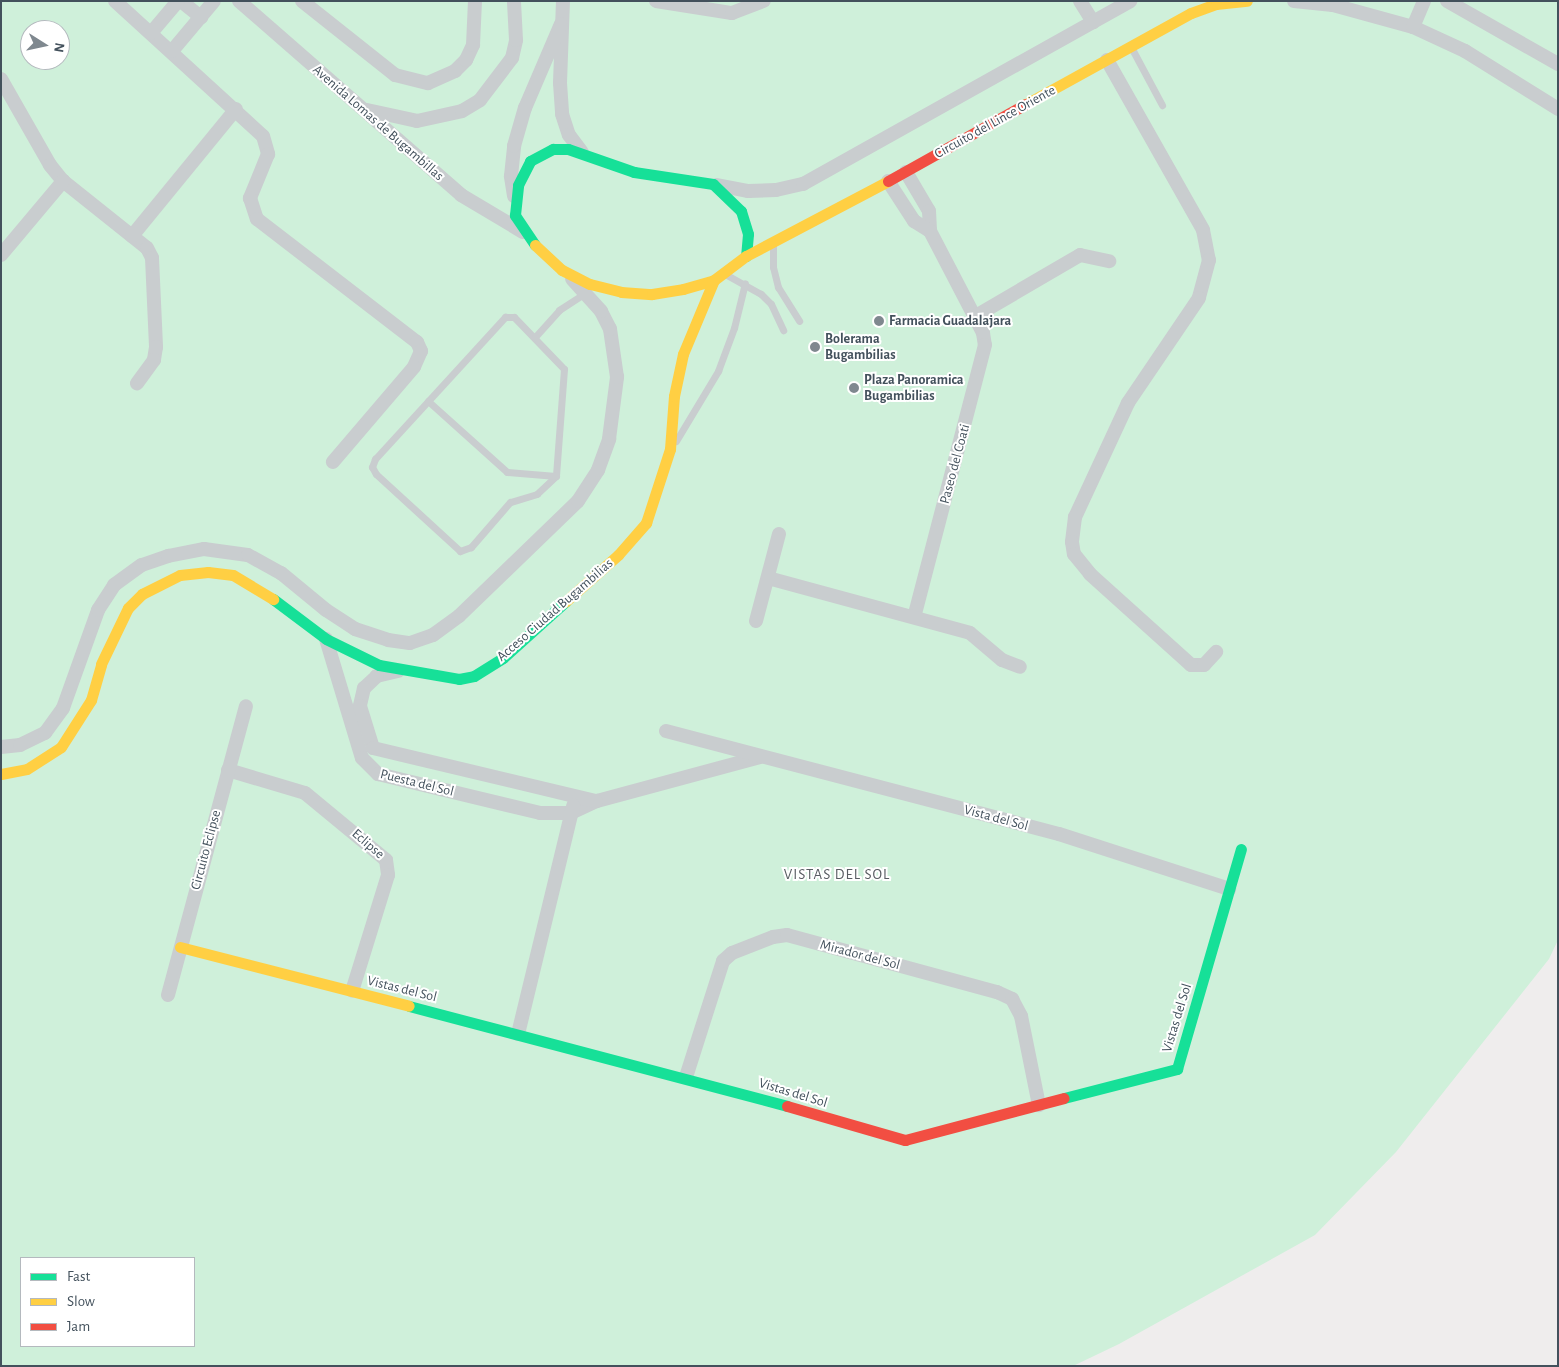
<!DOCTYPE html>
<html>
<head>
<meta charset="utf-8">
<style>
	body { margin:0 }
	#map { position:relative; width:1559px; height:1367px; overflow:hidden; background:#efeded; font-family:"Alegreya Sans",sans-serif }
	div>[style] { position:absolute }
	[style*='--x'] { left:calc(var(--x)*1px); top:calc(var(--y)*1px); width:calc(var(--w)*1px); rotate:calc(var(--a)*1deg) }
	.green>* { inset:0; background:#cff0da }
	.lane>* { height:7px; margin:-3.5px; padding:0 3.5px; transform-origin:3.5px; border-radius:3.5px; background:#c9cdcf }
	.street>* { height:14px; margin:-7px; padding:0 7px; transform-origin:7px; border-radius:7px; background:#c9cdcf }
	.fast>* { height:11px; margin:-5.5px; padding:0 5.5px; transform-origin:5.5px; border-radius:5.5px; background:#16e098 }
	.slow>* { height:11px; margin:-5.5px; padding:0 5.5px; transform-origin:5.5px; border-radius:5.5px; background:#ffcf43 }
	.jam>* { height:11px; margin:-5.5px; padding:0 5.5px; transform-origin:5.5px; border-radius:5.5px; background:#f24e42 }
	.dots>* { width:14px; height:14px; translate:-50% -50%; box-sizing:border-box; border:2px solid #fff; border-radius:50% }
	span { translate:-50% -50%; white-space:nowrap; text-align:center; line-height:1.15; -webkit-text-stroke:4px #fff; paint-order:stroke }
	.street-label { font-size:14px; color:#43515c }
	.poi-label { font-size:14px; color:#43515c; font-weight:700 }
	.left { translate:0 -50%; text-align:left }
	.neighbourhood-label { font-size:15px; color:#585d62; letter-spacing:1px }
	.frame { position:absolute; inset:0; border:2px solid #43515c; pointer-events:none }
	.legend { position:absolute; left:20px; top:1257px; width:175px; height:90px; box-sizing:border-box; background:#fff; border:1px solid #b4b9be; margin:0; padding:6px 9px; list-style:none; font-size:15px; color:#43515c }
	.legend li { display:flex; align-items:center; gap:10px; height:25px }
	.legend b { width:25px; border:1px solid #b4b9be }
	.north { position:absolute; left:20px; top:20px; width:50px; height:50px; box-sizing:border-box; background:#fff; border:1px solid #b4b9be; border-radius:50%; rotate:100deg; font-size:14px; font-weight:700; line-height:20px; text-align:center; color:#43515c }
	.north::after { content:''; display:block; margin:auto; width:18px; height:22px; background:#7f888f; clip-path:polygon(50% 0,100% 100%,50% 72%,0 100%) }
</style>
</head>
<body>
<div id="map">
	<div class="green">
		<i style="clip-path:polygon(evenodd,1px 1px,1558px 1px,1558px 940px,1549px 959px,1396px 1152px,1315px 1235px,1119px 1344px,1073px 1366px,1px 1366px,1px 1px,30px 30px,60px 30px,60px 60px,30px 60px,30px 30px,1px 1px,21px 1258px,194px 1258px,194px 1346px,21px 1346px,21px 1258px)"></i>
	</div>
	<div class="lane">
		<i style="--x:1131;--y:47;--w:66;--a:61.9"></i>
		<i style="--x:773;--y:243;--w:24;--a:90"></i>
		<i style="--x:773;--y:267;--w:21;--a:76"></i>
		<i style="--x:778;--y:287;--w:40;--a:58"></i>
		<i style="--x:725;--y:274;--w:41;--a:29.1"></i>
		<i style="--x:761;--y:294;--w:14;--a:45"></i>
		<i style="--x:771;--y:304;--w:29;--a:65"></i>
		<i style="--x:505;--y:317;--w:9;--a:0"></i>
		<i style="--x:514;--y:317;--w:72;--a:46.1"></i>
		<i style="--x:564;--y:369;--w:107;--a:94.3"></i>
		<i style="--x:556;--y:476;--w:26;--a:137"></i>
		<i style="--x:537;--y:494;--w:28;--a:163"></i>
		<i style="--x:510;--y:502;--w:60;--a:130.9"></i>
		<i style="--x:471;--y:547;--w:12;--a:160"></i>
		<i style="--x:460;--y:551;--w:114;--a:-137.5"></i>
		<i style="--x:376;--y:474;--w:8;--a:-120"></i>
		<i style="--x:372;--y:467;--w:9;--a:-69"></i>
		<i style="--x:375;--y:459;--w:193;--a:-47.5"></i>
		<i style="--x:535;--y:337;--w:36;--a:-48"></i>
		<i style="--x:559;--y:310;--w:31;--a:-33"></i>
		<i style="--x:428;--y:401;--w:106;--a:41.9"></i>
		<i style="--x:507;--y:472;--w:49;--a:4.7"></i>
		<i style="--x:676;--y:441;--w:82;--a:-59"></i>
		<i style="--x:718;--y:371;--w:46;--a:-69.6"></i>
		<i style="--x:734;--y:328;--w:46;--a:-76.3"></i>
	</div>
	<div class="street">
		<i style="--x:115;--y:1;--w:200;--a:42.4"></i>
		<i style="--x:263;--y:136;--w:19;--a:74"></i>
		<i style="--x:268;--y:154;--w:48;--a:112.2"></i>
		<i style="--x:250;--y:198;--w:22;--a:72"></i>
		<i style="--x:257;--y:219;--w:202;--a:37.6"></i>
		<i style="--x:417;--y:342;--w:10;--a:66"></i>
		<i style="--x:421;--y:351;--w:17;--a:114"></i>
		<i style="--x:414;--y:367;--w:125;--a:130.5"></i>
		<i style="--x:181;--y:1;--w:26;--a:39"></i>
		<i style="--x:239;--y:1;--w:295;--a:41.1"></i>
		<i style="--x:461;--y:195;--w:72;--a:30.8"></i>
		<i style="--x:302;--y:1;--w:119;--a:38.5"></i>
		<i style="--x:395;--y:75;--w:34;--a:14"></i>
		<i style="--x:428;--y:83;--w:30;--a:-24"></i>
		<i style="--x:455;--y:71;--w:16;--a:-45"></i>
		<i style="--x:466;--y:60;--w:17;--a:-65"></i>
		<i style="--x:473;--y:45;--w:44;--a:-87.4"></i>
		<i style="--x:563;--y:1;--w:82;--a:92.1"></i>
		<i style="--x:560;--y:83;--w:31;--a:86"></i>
		<i style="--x:562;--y:114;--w:22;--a:72"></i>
		<i style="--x:569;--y:135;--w:21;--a:53"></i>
		<i style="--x:656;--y:1;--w:77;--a:9"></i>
		<i style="--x:732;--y:13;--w:34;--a:-21"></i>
		<i style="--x:1080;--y:1;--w:25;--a:58"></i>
		<i style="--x:1294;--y:1;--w:39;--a:6"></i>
		<i style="--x:1333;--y:5;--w:83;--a:15.4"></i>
		<i style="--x:1413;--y:27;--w:57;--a:24.8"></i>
		<i style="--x:1465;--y:51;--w:110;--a:31.9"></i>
		<i style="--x:1447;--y:1;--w:128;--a:29.6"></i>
		<i style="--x:1413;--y:27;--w:28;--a:-67"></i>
		<i style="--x:151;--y:33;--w:42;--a:-49.8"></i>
		<i style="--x:172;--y:51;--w:65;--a:-50"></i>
		<i style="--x:1107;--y:60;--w:195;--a:60.5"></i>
		<i style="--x:1203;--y:230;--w:31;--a:79"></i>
		<i style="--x:1209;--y:260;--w:39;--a:105"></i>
		<i style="--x:1199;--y:298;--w:127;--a:124.1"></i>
		<i style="--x:1128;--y:403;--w:126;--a:114.9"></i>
		<i style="--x:1075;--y:517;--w:25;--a:97"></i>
		<i style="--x:1072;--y:542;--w:12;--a:81"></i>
		<i style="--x:1074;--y:554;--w:26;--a:51"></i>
		<i style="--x:1090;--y:574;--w:136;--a:42"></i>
		<i style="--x:1191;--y:665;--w:13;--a:0"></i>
		<i style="--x:1204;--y:665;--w:18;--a:-47"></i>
		<i style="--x:1;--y:79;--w:99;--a:60.3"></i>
		<i style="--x:50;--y:165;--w:21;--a:51"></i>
		<i style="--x:63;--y:181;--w:107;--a:38.6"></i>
		<i style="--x:147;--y:248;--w:11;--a:63"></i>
		<i style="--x:152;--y:258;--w:89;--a:87.4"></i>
		<i style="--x:156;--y:347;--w:13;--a:99"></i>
		<i style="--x:154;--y:360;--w:29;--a:126"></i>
		<i style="--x:367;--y:110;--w:51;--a:12.4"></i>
		<i style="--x:417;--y:121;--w:46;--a:-12.5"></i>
		<i style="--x:462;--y:111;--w:21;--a:-31"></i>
		<i style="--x:480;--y:100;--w:53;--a:-52.7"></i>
		<i style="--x:512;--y:58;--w:18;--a:-77"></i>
		<i style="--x:516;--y:40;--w:39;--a:-93"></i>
		<i style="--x:906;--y:172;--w:45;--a:59.5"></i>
		<i style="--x:929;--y:211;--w:20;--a:87"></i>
		<i style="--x:930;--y:231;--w:115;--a:62.5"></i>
		<i style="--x:983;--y:333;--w:12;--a:81"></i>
		<i style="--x:985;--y:345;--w:281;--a:104.6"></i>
		<i style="--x:888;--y:181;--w:48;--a:57"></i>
		<i style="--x:914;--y:221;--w:19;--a:32"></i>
		<i style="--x:717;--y:185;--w:32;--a:11"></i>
		<i style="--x:748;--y:191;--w:28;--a:-2"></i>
		<i style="--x:776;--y:190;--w:28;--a:-13"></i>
		<i style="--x:803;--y:184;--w:375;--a:-29.2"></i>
		<i style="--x:514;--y:196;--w:20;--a:-99"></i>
		<i style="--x:511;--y:176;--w:30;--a:-84"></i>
		<i style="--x:514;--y:146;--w:40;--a:-74"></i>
		<i style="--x:525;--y:108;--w:91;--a:-66.8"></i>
		<i style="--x:132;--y:236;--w:164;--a:-50.7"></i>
		<i style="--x:1;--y:255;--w:97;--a:-50"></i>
		<i style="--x:974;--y:317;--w:123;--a:-30.3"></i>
		<i style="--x:1080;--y:255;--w:30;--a:12"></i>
		<i style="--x:768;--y:578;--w:209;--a:15.2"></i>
		<i style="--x:970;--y:633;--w:42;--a:40.2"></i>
		<i style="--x:1002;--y:660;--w:19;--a:21"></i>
		<i style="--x:756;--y:621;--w:90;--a:-75.2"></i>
		<i style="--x:326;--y:639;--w:124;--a:73.2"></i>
		<i style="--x:362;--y:758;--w:23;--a:45"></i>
		<i style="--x:378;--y:774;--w:167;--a:13.5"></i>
		<i style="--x:540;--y:813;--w:31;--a:0"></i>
		<i style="--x:571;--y:813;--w:29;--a:-25"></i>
		<i style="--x:597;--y:801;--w:169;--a:-15.1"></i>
		<i style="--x:398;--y:671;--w:22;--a:167"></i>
		<i style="--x:377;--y:676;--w:18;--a:137"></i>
		<i style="--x:364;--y:688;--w:18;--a:103"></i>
		<i style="--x:360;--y:706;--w:44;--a:72.8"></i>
		<i style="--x:373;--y:748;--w:229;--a:13.4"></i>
		<i style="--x:666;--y:731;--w:406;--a:14.7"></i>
		<i style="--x:1059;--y:834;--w:179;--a:17.9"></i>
		<i style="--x:1;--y:747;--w:19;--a:-6"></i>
		<i style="--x:20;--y:745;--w:28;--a:-26"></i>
		<i style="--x:45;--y:733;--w:31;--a:-54"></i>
		<i style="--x:63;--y:708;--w:104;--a:-70.3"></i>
		<i style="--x:98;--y:610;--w:30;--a:-57"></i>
		<i style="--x:114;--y:585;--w:34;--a:-36"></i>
		<i style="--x:142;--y:565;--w:28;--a:-19"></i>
		<i style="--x:168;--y:556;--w:37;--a:-11"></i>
		<i style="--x:204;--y:549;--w:44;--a:7.8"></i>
		<i style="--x:248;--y:555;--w:38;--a:29"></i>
		<i style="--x:281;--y:573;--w:58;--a:39.4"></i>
		<i style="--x:326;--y:610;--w:35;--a:33"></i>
		<i style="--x:355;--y:629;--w:35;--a:18"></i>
		<i style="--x:388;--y:640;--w:22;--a:8"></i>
		<i style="--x:410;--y:643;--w:24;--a:-19"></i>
		<i style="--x:433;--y:635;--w:32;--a:-36"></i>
		<i style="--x:459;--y:616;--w:165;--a:-44"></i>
		<i style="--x:578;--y:501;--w:37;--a:-57"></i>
		<i style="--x:598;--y:470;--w:33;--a:-70"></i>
		<i style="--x:609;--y:439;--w:63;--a:-82.6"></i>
		<i style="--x:617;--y:377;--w:49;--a:-98.3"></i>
		<i style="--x:610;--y:329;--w:20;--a:-117"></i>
		<i style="--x:601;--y:311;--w:43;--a:-132.2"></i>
		<i style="--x:228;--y:770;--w:80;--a:16.6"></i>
		<i style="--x:305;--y:793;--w:105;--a:39.6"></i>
		<i style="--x:386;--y:860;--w:15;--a:82"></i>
		<i style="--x:388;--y:875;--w:121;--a:107.2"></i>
		<i style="--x:168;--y:995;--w:299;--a:-74.9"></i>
		<i style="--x:518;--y:1034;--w:235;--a:-76.4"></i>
		<i style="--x:686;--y:1077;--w:122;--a:-72.3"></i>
		<i style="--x:723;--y:961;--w:12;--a:-42"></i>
		<i style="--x:732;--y:953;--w:44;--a:-21.3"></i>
		<i style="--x:773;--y:937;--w:14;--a:-8"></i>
		<i style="--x:787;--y:935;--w:218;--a:15.2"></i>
		<i style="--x:997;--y:992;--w:17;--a:25"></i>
		<i style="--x:1012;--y:999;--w:19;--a:62"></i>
		<i style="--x:1021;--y:1016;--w:91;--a:78.6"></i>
	</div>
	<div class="fast">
		<i style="--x:535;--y:245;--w:36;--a:-124"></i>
		<i style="--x:515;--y:215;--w:30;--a:-84"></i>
		<i style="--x:518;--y:185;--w:27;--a:-63"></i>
		<i style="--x:530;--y:161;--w:26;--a:-28"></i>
		<i style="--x:553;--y:149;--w:15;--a:0"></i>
		<i style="--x:568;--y:149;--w:70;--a:19.2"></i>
		<i style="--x:634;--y:172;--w:80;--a:8.6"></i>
		<i style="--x:713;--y:184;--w:39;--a:44"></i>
		<i style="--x:741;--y:211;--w:24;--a:73"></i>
		<i style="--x:748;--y:234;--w:22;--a:95"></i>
		<i style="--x:273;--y:599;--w:66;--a:37"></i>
		<i style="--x:326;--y:639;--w:59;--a:26.1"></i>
		<i style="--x:379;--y:665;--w:81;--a:9.9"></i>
		<i style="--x:459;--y:679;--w:15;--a:-11"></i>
		<i style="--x:474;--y:676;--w:34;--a:-32"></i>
		<i style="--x:503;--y:658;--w:84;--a:-42.1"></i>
		<i style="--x:409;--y:1006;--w:391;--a:14.8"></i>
		<i style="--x:1064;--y:1098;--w:117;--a:-14.4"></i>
		<i style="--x:1177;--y:1069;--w:229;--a:-73.8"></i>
	</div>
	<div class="slow">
		<i style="--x:1026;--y:104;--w:188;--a:-28.9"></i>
		<i style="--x:1191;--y:13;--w:27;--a:-20"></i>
		<i style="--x:1216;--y:4;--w:31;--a:-6"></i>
		<i style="--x:535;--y:245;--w:37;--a:43"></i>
		<i style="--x:562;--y:270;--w:31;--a:27"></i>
		<i style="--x:590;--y:284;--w:32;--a:14"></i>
		<i style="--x:621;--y:292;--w:31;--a:4"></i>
		<i style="--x:652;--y:294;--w:31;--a:-9"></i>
		<i style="--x:683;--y:289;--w:32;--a:-16"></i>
		<i style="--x:714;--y:280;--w:40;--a:-37"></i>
		<i style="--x:746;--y:256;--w:161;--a:-27.8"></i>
		<i style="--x:565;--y:602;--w:71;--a:-41.6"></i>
		<i style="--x:618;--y:555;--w:43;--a:-48.8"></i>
		<i style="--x:646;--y:523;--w:78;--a:-72"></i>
		<i style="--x:670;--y:449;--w:53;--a:-85.7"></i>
		<i style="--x:674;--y:396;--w:43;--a:-77.9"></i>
		<i style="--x:683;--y:354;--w:80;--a:-67.3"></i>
		<i style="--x:1;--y:774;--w:26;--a:-11"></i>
		<i style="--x:27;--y:769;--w:40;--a:-32.9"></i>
		<i style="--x:61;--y:747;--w:56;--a:-57.4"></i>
		<i style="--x:91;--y:700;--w:37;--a:-74"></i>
		<i style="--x:101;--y:664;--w:62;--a:-64.3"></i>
		<i style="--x:128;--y:608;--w:20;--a:-45"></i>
		<i style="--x:142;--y:594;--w:42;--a:-26.6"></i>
		<i style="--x:180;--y:575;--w:28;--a:-6"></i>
		<i style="--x:208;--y:572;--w:25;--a:7"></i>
		<i style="--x:233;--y:575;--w:47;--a:31"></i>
		<i style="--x:180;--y:947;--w:236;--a:14.4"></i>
	</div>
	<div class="jam">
		<i style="--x:888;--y:181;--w:158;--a:-29.2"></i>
		<i style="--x:787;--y:1106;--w:123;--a:16.1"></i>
		<i style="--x:905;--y:1140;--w:164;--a:-14.8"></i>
	</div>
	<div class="dots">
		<i style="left:879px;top:321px;background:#7f888f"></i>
		<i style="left:815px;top:347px;background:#7f888f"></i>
		<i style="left:854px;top:388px;background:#7f888f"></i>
	</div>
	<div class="street-label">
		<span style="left:995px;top:122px;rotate:-29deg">Circuito del Lince Oriente</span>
		<span style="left:378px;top:123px;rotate:41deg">Avenida Lomas de Bugambillas</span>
		<span style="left:955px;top:464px;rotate:-75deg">Paseo del Coati</span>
		<span style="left:555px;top:610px;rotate:-41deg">Acceso Ciudad Bugambilias</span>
		<span style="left:417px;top:783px;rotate:14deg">Puesta del Sol</span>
		<span style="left:996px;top:818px;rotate:15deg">Vista del Sol</span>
		<span style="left:368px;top:844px;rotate:41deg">Eclipse</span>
		<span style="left:206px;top:850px;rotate:-75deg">Circuito Eclipse</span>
		<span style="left:860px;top:955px;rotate:15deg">Mirador del Sol</span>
		<span style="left:402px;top:989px;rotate:14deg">Vistas del Sol</span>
		<span style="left:1177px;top:1018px;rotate:-73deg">Vistas del Sol</span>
		<span style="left:793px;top:1093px;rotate:17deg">Vistas del Sol</span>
	</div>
	<div class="poi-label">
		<span class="left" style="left:889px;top:321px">Farmacia Guadalajara</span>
		<span class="left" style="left:825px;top:347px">Bolerama<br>Bugambilias</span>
		<span class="left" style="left:864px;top:388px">Plaza Panoramica<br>Bugambilias</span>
	</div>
	<div class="neighbourhood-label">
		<span style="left:837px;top:875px">VISTAS DEL SOL</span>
	</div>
	<div class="frame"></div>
	<ul class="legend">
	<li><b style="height:6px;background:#16e098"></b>Fast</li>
	<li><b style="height:6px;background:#ffcf43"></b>Slow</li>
	<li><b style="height:6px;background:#f24e42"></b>Jam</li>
	</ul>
	<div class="north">N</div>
</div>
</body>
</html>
